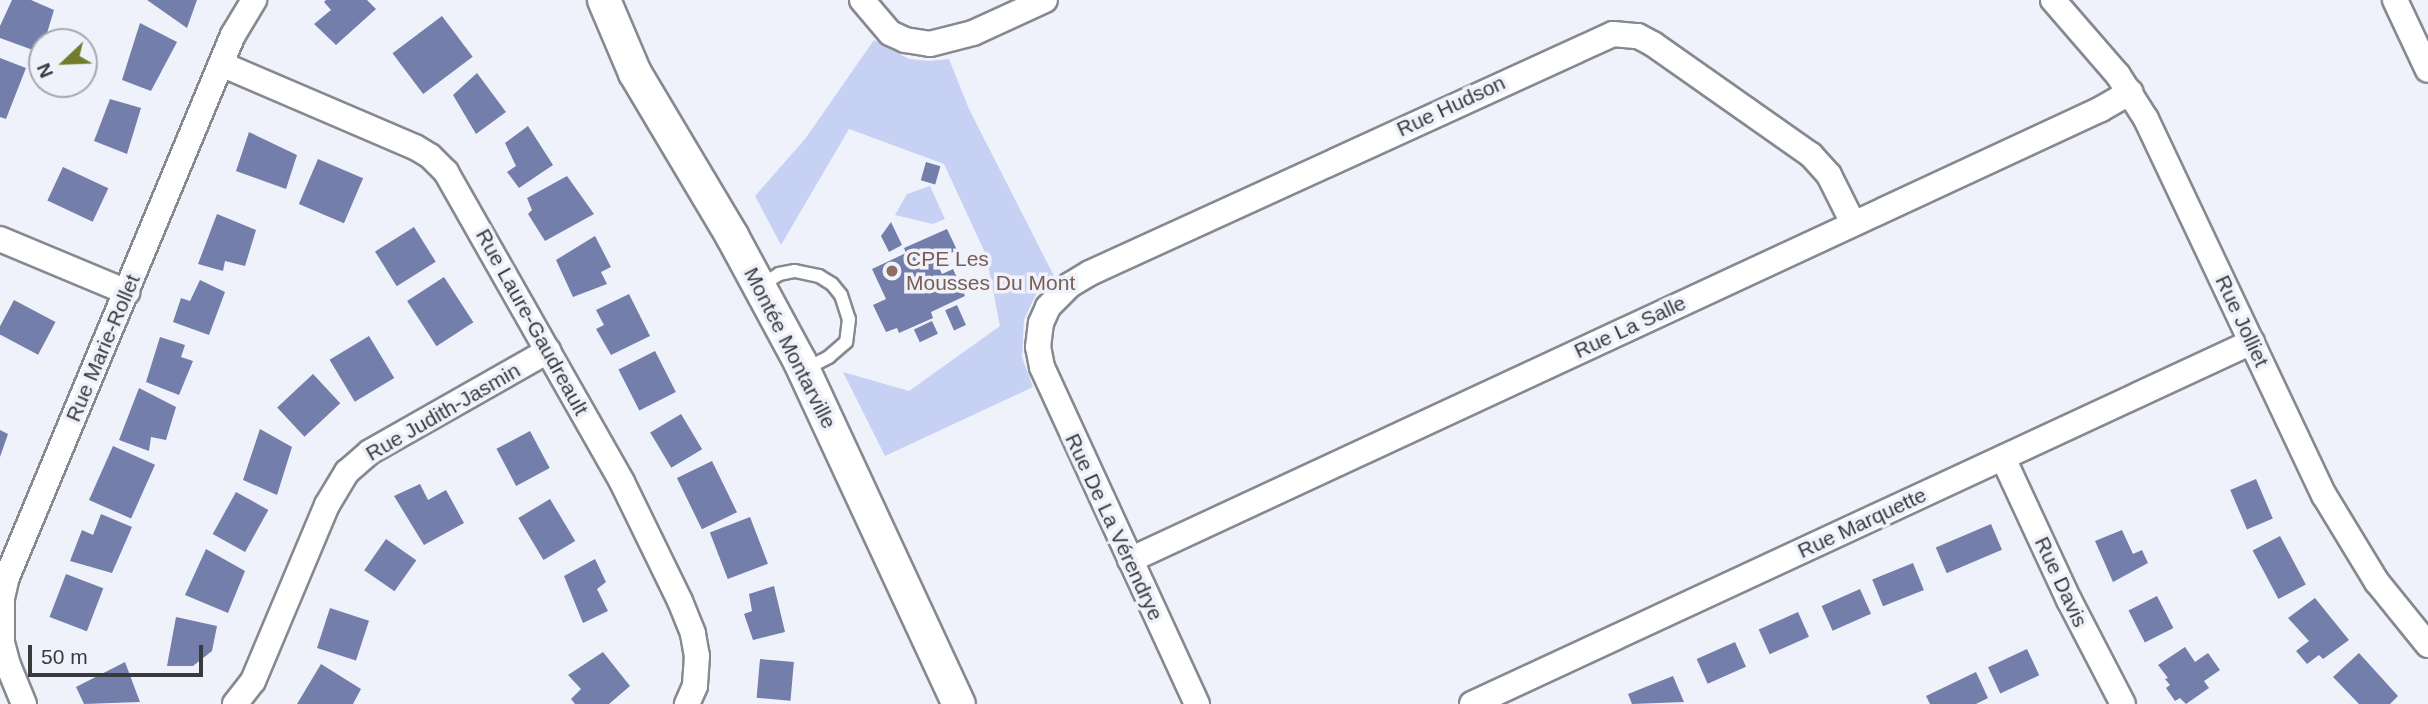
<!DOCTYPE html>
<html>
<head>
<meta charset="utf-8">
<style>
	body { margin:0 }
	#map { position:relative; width:2428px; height:704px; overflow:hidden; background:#f0f2fb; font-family:Helvetica,sans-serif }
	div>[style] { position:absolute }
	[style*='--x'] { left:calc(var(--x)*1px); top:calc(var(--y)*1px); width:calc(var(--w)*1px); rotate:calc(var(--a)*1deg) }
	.green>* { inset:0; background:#c7d1f4 }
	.building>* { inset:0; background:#737eaa; transform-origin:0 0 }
	.roads { filter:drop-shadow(2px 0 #878991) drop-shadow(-2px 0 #878991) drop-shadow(0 2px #878991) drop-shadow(0 -2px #878991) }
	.service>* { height:12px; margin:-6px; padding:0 6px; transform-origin:6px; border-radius:6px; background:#fff }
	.minor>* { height:24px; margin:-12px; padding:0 12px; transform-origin:12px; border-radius:12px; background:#fff }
	.tertiary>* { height:32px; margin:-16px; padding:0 16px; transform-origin:16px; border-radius:16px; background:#fff }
	.dots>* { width:19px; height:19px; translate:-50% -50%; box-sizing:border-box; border:4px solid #f0f2fb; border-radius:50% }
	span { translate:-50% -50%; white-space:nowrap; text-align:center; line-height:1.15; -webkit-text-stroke:7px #f0f2fb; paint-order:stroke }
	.street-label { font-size:21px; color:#393a3d }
	.education-label { font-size:21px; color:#785e54 }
	.left { translate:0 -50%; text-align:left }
	.north { position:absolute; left:28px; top:28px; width:70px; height:70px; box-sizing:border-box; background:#f0f2fb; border:2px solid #a7a8af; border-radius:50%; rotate:247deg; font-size:19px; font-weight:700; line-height:28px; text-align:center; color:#393a3d }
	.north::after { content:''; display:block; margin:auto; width:24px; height:32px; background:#737d29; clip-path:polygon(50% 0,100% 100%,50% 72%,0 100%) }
	.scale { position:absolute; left:28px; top:645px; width:175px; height:32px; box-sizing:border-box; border:4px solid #393a3d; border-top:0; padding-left:9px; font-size:21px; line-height:24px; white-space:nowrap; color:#393a3d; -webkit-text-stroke:5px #f0f2fb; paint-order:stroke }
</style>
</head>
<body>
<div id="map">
	<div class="green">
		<i style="clip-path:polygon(874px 40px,909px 59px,930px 61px,949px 59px,969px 109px,1054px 276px,1037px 292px,1024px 320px,1022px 357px,1033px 387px,885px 456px,843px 372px,909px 391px,1000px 326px,986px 255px,944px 164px,849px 129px,781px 245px,755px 196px,805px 139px)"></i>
		<i style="clip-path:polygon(930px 186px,945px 219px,933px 224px,895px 215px,907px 194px)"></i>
	</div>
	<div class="building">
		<i style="clip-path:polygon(12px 0,31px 0,54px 10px,41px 53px,0 38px,0 26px)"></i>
		<i style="clip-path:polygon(147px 0,197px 0,187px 28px)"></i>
		<i style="clip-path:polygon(326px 0,367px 0,376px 9px,336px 45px,314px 24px,331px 10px,324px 2px)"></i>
		<i style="left:442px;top:16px;width:51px;height:62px;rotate:53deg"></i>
		<i style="clip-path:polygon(140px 23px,177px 42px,151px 91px,122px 80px)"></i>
		<i style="clip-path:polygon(0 58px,26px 68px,6px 119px,0 117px)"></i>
		<i style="clip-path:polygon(477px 73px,506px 112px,476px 134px,453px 95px)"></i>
		<i style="clip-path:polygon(110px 99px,141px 108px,127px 154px,94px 141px)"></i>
		<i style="clip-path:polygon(528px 126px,553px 165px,519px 188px,507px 172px,516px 166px,505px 143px)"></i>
		<i style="clip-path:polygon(249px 132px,297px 155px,286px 189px,236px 171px)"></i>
		<i style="left:318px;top:159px;width:49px;height:49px;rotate:23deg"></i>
		<i style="left:926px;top:162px;width:15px;height:19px;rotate:16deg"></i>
		<i style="left:63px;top:167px;width:50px;height:37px;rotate:25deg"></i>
		<i style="clip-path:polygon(567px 176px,594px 214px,545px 241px,528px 214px,532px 210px,527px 198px)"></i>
		<i style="clip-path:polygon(217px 214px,256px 230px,245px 266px,225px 261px,223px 271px,198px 264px)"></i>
		<i style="clip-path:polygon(891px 222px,902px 245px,889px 252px,881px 236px)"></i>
		<i style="left:414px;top:227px;width:41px;height:46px;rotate:58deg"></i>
		<i style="clip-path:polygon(947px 229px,957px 250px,936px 261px,942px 274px,953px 269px,965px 296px,931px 312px,933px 318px,899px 333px,897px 328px,886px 332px,873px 305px,886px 299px,872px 269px,906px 253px,904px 248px)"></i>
		<i style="clip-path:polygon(595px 236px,611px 267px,601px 272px,607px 284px,573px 297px,556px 260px)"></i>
		<i style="left:444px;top:277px;width:54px;height:44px;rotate:57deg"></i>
		<i style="clip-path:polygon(200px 280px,225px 292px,209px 335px,173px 322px,181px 298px,190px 301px)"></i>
		<i style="clip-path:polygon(629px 294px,650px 336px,611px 355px,596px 329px,604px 325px,596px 310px)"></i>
		<i style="left:14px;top:300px;width:47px;height:37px;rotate:28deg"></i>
		<i style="left:957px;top:305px;width:22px;height:13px;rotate:66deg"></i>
		<i style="left:932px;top:321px;width:14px;height:20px;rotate:65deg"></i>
		<i style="left:369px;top:336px;width:49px;height:46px;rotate:59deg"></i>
		<i style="clip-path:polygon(160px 337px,185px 345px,181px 357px,193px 361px,179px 395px,146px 382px)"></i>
		<i style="left:655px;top:351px;width:46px;height:41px;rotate:63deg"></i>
		<i style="left:313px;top:374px;width:40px;height:49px;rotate:47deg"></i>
		<i style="clip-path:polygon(139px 388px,176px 407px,166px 440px,151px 437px,149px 451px,119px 440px)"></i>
		<i style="left:681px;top:414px;width:41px;height:36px;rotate:59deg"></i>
		<i style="clip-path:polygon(260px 429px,292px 447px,277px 495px,243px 480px)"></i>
		<i style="clip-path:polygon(0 430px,8px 434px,0 457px)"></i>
		<i style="left:530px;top:431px;width:42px;height:38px;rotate:62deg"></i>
		<i style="left:113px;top:446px;width:46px;height:59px;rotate:24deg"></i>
		<i style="left:712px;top:461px;width:57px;height:39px;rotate:64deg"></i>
		<i style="left:2256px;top:479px;width:43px;height:28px;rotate:67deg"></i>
		<i style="clip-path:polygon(420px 484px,428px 500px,446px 490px,464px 523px,424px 545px,394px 496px)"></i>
		<i style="left:236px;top:492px;width:37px;height:48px;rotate:29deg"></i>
		<i style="left:550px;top:499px;width:49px;height:37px;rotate:59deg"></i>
		<i style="clip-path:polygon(101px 514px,132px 527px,112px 573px,70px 561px,82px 530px,93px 535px)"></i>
		<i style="left:750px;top:517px;width:50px;height:43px;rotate:69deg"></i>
		<i style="left:1991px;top:524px;width:28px;height:60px;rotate:67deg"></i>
		<i style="clip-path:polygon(2122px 530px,2133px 554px,2142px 550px,2148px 563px,2113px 582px,2095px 541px)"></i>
		<i style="left:2280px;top:536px;width:55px;height:31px;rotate:62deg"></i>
		<i style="left:386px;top:539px;width:37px;height:38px;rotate:35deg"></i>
		<i style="clip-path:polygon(206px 549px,245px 571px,228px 613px,185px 595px)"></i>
		<i style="clip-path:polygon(595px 559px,606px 582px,597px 589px,608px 611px,583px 623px,564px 576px)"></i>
		<i style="left:1913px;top:563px;width:29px;height:44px;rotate:68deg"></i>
		<i style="left:66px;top:574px;width:40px;height:46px;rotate:21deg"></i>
		<i style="clip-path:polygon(774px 586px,785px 632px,753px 640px,744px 614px,752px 611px,749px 594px)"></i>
		<i style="left:1860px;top:589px;width:27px;height:42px;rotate:66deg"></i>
		<i style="left:2157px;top:596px;width:36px;height:32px;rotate:63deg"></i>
		<i style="clip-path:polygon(2315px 598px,2349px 640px,2323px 659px,2319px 655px,2307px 664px,2296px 651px,2309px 641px,2288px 618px)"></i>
		<i style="left:330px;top:608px;width:41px;height:42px;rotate:18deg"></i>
		<i style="left:1798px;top:612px;width:27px;height:43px;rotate:66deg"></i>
		<i style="clip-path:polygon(176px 617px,217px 626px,212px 651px,193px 666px,167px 666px)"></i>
		<i style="left:1735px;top:642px;width:27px;height:42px;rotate:66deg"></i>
		<i style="clip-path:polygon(2185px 647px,2195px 662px,2208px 653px,2220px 670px,2204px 681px,2209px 688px,2186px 704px,2180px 698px,2175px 701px,2166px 688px,2170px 685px,2165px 679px,2168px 678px,2158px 665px)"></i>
		<i style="left:2027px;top:649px;width:29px;height:43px;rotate:65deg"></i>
		<i style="clip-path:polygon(603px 652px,630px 686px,609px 704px,575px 704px,571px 699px,581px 689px,568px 675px)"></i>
		<i style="clip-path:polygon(2359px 653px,2398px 696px,2390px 704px,2359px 704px,2333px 677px)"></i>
		<i style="left:760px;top:659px;width:34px;height:39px;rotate:5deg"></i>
		<i style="clip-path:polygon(125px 662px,140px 702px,84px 704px,76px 687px)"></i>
		<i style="clip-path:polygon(321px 664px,361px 689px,353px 704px,297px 704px)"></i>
		<i style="clip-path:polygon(1976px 672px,1988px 698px,1976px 704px,1930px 704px,1926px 696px)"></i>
		<i style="clip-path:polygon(1673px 676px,1684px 702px,1632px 704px,1628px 694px)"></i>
	</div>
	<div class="roads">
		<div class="service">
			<i style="--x:760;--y:286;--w:22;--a:-32"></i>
			<i style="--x:779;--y:274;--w:16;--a:-11"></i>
			<i style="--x:795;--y:271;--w:25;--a:12"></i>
			<i style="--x:819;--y:276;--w:15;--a:32"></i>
			<i style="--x:832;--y:284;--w:14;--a:51"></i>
			<i style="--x:841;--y:295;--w:25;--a:72"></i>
			<i style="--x:849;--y:319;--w:23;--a:97"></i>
			<i style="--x:846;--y:342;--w:23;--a:139"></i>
			<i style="--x:829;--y:357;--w:28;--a:153"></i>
		</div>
		<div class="minor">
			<i style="--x:862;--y:0;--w:43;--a:49.7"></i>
			<i style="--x:890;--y:33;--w:17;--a:25"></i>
			<i style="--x:905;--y:40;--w:25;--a:9"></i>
			<i style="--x:930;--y:44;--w:44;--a:-14.3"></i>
			<i style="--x:973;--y:33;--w:79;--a:-24.6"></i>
			<i style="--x:2053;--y:0;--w:99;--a:49.1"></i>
			<i style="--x:2118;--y:75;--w:52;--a:57.5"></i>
			<i style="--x:2146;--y:119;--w:416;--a:64.7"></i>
			<i style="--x:2324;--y:495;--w:102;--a:58.7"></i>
			<i style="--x:2377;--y:582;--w:81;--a:51"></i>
			<i style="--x:2395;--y:0;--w:77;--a:64.8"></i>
			<i style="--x:221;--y:64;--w:211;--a:23.2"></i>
			<i style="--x:415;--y:147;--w:17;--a:31"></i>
			<i style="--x:430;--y:156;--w:23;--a:45"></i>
			<i style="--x:446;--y:172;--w:356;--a:60.4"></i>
			<i style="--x:622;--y:482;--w:132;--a:64"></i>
			<i style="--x:680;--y:601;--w:35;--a:68"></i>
			<i style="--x:693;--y:634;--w:22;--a:80"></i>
			<i style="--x:697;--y:656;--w:30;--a:94"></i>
			<i style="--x:695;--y:686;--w:20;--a:114"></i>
			<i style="--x:0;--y:239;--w:138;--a:22.7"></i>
			<i style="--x:2003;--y:458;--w:157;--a:65.1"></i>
			<i style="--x:2069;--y:600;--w:117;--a:62.6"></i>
			<i style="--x:1130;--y:560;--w:1071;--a:-24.91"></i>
			<i style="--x:2101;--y:109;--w:34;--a:-30"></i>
			<i style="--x:24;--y:704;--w:42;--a:-112.3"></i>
			<i style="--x:8;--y:665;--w:24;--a:-105"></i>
			<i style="--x:2;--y:642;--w:44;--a:-90"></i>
			<i style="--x:2;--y:598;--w:22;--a:-77"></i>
			<i style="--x:7;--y:577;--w:587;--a:-67.37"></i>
			<i style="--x:233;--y:35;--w:41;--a:-59"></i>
			<i style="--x:235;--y:704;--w:29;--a:-52"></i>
			<i style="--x:253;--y:681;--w:191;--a:-67.2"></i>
			<i style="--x:327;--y:505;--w:39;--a:-59"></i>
			<i style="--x:347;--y:472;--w:30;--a:-41"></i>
			<i style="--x:370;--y:452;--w:205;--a:-29.6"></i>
			<i style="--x:1197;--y:704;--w:371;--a:-114.7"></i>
			<i style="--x:1042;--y:367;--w:20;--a:-101"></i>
			<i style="--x:1038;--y:347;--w:24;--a:-83"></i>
			<i style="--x:1041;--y:323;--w:17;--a:-66"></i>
			<i style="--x:1048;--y:307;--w:31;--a:-45"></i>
			<i style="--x:1070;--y:285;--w:23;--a:-31"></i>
			<i style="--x:1090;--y:273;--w:575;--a:-24.56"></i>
			<i style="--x:1613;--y:34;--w:25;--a:5"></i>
			<i style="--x:1638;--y:36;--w:17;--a:28"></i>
			<i style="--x:1653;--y:44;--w:193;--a:35.1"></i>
			<i style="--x:1811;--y:155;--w:27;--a:48"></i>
			<i style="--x:1829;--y:175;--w:54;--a:63.4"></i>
			<i style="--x:1472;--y:704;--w:860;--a:-24.9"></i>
		</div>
		<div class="tertiary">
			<i style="--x:604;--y:0;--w:79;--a:67"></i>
			<i style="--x:635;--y:73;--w:190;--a:59.2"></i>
			<i style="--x:732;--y:236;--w:143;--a:61.6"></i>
			<i style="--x:800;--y:362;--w:377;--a:65.1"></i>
		</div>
	</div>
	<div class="dots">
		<i style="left:892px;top:271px;background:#8d6e63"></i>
	</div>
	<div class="street-label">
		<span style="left:1451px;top:106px;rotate:-25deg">Rue Hudson</span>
		<span style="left:2242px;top:321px;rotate:65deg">Rue Jolliet</span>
		<span style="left:532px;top:322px;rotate:61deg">Rue Laure-Gaudreault</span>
		<span style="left:1630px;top:327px;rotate:-25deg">Rue La Salle</span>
		<span style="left:103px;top:348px;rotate:-67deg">Rue Marie-Rollet</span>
		<span style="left:790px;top:348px;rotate:63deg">Montée Montarville</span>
		<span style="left:443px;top:412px;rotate:-30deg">Rue Judith-Jasmin</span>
		<span style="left:1862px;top:523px;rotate:-25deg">Rue Marquette</span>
		<span style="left:1114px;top:527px;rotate:65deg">Rue De La Vérendrye</span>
		<span style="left:2061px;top:582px;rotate:65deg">Rue Davis</span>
	</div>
	<div class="education-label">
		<span class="left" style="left:906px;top:271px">CPE Les<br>Mousses Du Mont</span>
	</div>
	<div class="north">N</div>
	<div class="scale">50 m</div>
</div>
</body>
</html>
